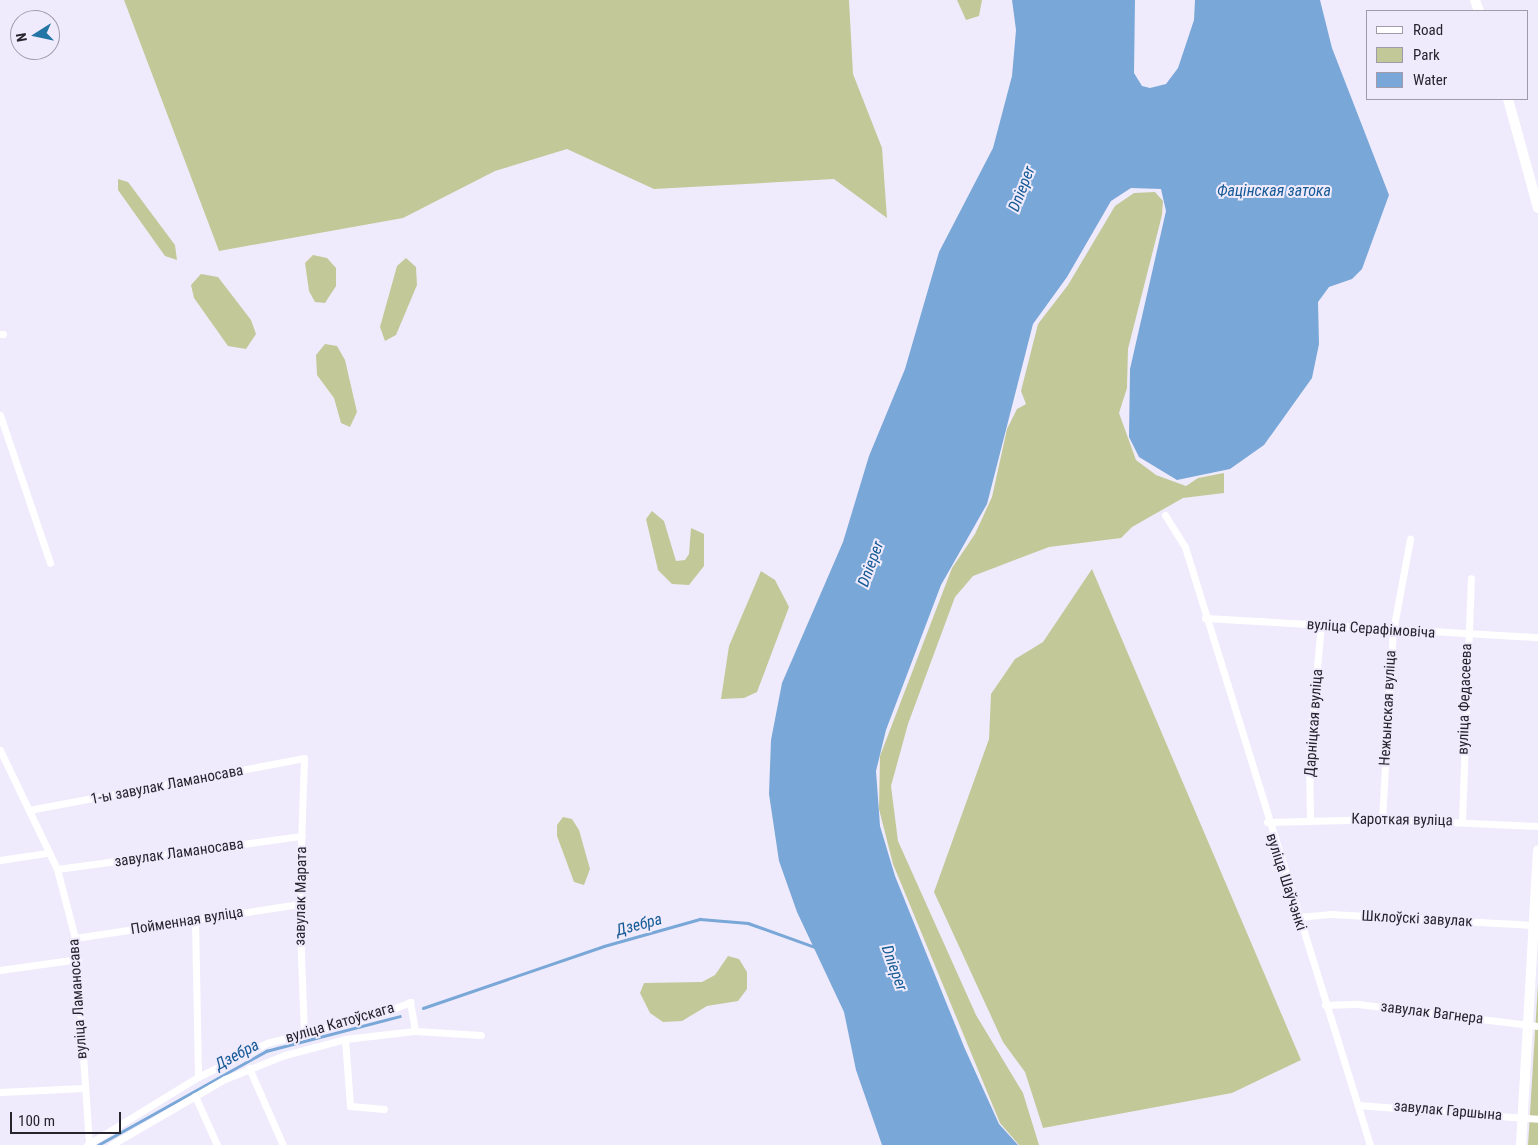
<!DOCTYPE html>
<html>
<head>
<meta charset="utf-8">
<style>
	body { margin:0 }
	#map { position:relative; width:1538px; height:1145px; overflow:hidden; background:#f0ebfc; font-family:"Roboto Condensed",sans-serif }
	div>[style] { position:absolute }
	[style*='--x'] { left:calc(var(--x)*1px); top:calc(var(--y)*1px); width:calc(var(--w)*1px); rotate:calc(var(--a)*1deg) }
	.green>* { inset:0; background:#c3c898 }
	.water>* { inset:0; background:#79a7d8 }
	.stream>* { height:2.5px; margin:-1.25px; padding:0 1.25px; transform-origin:1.25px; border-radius:1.25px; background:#79a7d8 }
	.street>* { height:7px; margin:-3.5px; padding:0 3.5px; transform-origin:3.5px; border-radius:3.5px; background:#fff }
	.secondary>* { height:10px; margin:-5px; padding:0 5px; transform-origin:5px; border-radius:5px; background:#fff }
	span { translate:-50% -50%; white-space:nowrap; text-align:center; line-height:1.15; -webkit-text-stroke:4px #f0ebfc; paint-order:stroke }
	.street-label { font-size:15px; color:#27242e }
	.water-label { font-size:16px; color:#165a96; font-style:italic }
	.legend { position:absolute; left:1366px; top:10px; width:162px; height:90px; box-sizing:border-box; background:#f0ebfc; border:1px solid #a09baa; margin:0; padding:6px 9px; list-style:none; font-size:15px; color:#27242e }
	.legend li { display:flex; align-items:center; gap:10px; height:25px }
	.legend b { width:25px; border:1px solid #a09baa }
	.north { position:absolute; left:10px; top:10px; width:50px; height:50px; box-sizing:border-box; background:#f0ebfc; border:1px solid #a09baa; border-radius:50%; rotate:260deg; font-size:14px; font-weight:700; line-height:20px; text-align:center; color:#27242e }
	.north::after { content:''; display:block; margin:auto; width:18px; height:22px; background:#2375a6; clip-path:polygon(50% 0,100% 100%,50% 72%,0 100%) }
	.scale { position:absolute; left:10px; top:1112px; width:111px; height:22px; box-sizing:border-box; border:2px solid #27242e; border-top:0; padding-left:6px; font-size:15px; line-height:18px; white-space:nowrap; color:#27242e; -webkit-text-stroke:4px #f0ebfc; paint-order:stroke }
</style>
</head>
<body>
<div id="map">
	<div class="green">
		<i style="clip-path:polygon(124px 0,849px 0,853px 74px,882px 148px,887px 218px,834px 179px,654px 189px,567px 149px,495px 171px,403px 218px,219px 251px)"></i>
		<i style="clip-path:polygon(957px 0,982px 0,979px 16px,966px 20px)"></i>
		<i style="clip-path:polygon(118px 179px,128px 182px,175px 245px,177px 260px,165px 256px,118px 190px)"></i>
		<i style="clip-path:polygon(1155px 192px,1163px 201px,1162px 215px,1128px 349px,1127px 388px,1119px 413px,1136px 460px,1156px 475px,1186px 486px,1198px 478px,1224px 473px,1224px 493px,1183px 498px,1132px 527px,1121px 538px,1049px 547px,973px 576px,955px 597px,908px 724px,891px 786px,898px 841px,976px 1015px,1023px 1093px,1039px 1145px,1019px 1145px,1000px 1123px,893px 864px,879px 809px,880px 756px,952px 568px,975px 534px,992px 497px,1007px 429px,1017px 409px,1026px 404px,1021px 391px,1038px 324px,1068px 285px,1115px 206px,1134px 193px)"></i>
		<i style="clip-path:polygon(313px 255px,327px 258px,336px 268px,336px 286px,325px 303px,315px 302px,309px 291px,305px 263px)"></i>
		<i style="clip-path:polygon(406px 258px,416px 267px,417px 285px,396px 335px,385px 341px,380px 327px,397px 266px)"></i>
		<i style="clip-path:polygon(201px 274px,218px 277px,251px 320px,256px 334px,246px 349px,228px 346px,194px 298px,191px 285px)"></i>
		<i style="clip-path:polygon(325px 344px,337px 346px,345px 360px,357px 412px,350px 427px,341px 423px,334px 398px,317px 375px,316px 355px)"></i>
		<i style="clip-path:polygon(652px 511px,664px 521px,676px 561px,685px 560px,689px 554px,691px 528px,704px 534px,704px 566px,689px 585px,672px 584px,658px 570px,646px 519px)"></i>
		<i style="clip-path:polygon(1092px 569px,1301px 1060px,1232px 1093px,1043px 1128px,1025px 1072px,1003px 1042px,934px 892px,989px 739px,991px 694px,1015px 659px,1043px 642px)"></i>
		<i style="clip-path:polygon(761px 571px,775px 580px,789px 607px,757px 692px,744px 698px,721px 699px,729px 646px)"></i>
		<i style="clip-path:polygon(563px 817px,572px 819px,579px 830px,590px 869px,584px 885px,574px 882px,557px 836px,557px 825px)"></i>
		<i style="clip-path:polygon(728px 956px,739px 959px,747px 972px,747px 989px,738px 1001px,707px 1006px,682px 1021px,663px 1022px,650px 1013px,640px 993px,644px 983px,702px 982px,715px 975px)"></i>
		<i style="clip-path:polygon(1538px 984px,1538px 1145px,1528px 1145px)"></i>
	</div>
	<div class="water">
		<i style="clip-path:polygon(1012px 0,1135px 0,1134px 73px,1142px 86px,1150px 88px,1166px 84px,1178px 68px,1194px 20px,1195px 0,1320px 0,1332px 48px,1389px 195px,1362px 269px,1352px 279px,1329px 287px,1318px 302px,1319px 344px,1312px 378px,1264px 445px,1230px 469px,1177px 480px,1139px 457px,1129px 437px,1130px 369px,1166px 211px,1161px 189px,1131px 188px,1111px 201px,1067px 277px,1033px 324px,987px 504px,941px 585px,886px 730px,876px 771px,880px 826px,895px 876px,965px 1049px,999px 1124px,1018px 1145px,882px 1145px,856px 1070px,844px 1012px,797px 912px,779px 861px,769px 794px,771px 740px,782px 683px,843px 542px,869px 456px,905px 369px,939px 252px,993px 148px,1012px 76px,1016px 30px)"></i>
	</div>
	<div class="stream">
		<i style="--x:423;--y:1008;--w:191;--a:-18.9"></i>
		<i style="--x:604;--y:946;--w:100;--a:-15.7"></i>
		<i style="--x:700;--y:919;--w:48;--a:4.8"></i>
		<i style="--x:748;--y:923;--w:71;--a:19.7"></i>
		<i style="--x:98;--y:1145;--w:193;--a:-29.2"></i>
		<i style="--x:266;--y:1051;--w:138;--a:-14.6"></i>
	</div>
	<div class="street">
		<i style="--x:0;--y:334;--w:3;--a:0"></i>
		<i style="--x:0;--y:415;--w:156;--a:71.3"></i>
		<i style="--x:1165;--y:515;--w:38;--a:58"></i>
		<i style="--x:1185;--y:547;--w:626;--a:72.81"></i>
		<i style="--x:1205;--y:618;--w:334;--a:3.3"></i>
		<i style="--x:0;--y:750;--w:132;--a:64.4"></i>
		<i style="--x:57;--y:869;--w:71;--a:75.4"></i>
		<i style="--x:75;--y:938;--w:205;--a:86.1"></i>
		<i style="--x:29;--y:810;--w:280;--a:-10.7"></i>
		<i style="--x:304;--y:758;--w:146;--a:92"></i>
		<i style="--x:299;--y:904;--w:129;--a:87.8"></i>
		<i style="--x:1382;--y:819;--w:188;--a:-86.7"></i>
		<i style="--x:1393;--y:631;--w:94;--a:-79.5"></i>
		<i style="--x:1310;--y:820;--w:66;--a:-90.9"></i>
		<i style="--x:1309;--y:754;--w:130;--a:-84.7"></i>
		<i style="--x:1462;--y:821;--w:243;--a:-87.9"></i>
		<i style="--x:1267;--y:822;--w:115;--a:-1.5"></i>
		<i style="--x:1382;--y:819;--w:156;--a:2.6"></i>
		<i style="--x:0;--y:860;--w:48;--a:-8.5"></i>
		<i style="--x:57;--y:869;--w:247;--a:-7.7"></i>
		<i style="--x:1297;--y:917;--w:33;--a:-5"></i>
		<i style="--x:1330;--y:914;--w:206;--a:3.1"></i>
		<i style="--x:195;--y:919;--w:158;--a:88.9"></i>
		<i style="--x:75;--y:938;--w:227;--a:-8.6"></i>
		<i style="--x:0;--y:970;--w:79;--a:-8"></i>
		<i style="--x:1325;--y:1005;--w:33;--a:-2"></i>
		<i style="--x:1358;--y:1004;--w:181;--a:7"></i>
		<i style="--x:345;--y:1039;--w:67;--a:85.7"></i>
		<i style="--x:350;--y:1106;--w:34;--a:5"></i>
		<i style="--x:249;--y:1068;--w:84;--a:66.2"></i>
		<i style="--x:0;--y:1092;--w:84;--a:-2.7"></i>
		<i style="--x:195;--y:1096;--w:54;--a:65.8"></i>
		<i style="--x:1358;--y:1105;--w:181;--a:4.4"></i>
		<i style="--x:87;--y:1145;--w:130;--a:-31.5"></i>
		<i style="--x:198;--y:1077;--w:77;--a:-26.2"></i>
		<i style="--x:267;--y:1043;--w:114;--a:-14.2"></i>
		<i style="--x:378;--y:1015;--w:35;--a:-22"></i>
		<i style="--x:410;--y:1002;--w:29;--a:80"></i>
		<i style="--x:111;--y:1145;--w:132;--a:-30.1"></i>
		<i style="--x:225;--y:1079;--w:65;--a:-21.8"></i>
		<i style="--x:285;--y:1055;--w:62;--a:-14.9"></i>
		<i style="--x:345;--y:1039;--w:70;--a:-6.5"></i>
		<i style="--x:415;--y:1031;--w:66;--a:3.5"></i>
	</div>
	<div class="secondary">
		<i style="--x:1475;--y:0;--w:12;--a:70"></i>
		<i style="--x:1508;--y:99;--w:113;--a:74.6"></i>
		<i style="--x:1521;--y:1145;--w:295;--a:-86.7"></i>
	</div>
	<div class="street-label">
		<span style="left:1371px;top:629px;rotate:4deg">вуліца Серафімовіча</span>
		<span style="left:1465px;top:699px;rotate:-88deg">вуліца Федасеева</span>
		<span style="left:1388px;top:708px;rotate:-87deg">Нежынская вуліца</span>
		<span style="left:1314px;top:723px;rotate:-86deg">Дарніцкая вуліца</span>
		<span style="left:167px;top:785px;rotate:-11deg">1-ы завулак Ламаносава</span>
		<span style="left:1402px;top:820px;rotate:1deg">Кароткая вуліца</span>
		<span style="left:179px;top:853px;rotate:-8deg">завулак Ламаносава</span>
		<span style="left:1286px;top:882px;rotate:72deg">вуліца Шаўчэнкі</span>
		<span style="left:301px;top:896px;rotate:-89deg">завулак Марата</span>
		<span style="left:1417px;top:919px;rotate:3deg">Шклоўскі завулак</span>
		<span style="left:187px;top:921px;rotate:-9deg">Пойменная вуліца</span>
		<span style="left:78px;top:999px;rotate:-94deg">вуліца Ламаносава</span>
		<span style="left:1432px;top:1013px;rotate:7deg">завулак Вагнера</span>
		<span style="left:340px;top:1023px;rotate:-16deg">вуліца Катоўскага</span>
		<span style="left:1448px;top:1111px;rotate:5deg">завулак Гаршына</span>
	</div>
	<div class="water-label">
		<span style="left:1022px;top:189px;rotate:-69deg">Dnieper</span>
		<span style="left:1274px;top:191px">Фацінская затока</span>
		<span style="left:871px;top:564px;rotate:-70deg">Dnieper</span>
		<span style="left:639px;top:925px;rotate:-15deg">Дзебра</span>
		<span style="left:894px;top:968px;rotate:70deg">Dnieper</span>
		<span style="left:237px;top:1055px;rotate:-28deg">Дзебра</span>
	</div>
	<ul class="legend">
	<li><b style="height:6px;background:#fff"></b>Road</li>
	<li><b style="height:14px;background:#c3c898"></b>Park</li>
	<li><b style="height:14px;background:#79a7d8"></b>Water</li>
	</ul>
	<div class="north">N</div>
	<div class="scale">100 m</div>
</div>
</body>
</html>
